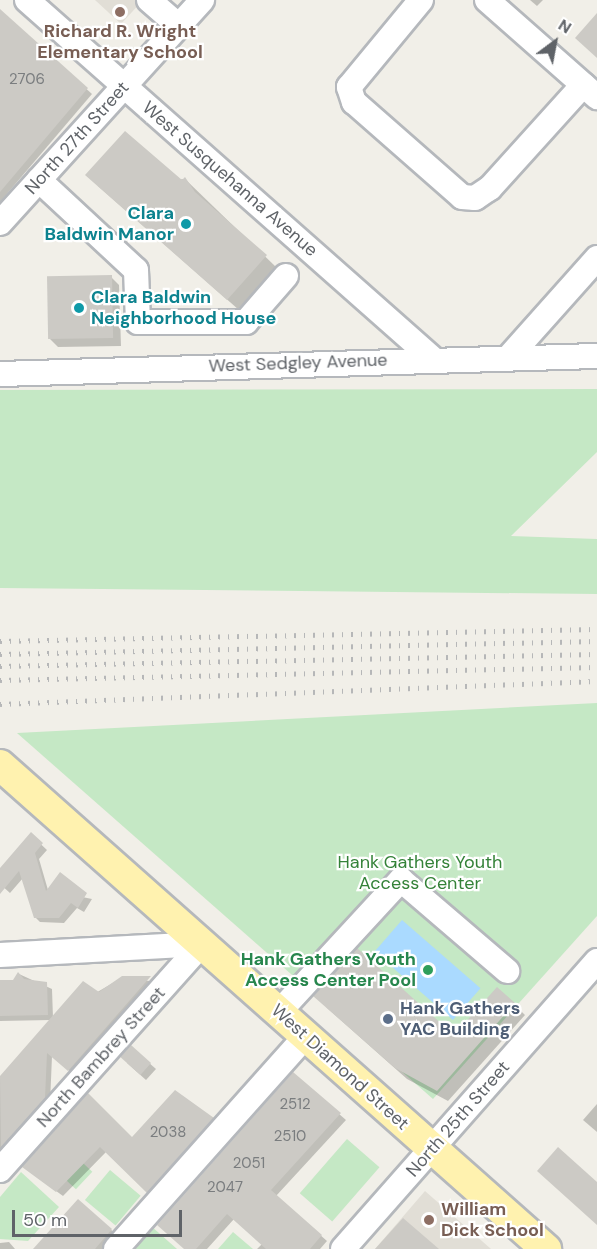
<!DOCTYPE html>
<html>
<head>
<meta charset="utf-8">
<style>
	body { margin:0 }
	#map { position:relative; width:597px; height:1249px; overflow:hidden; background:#f1efe8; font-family:"DM Sans",sans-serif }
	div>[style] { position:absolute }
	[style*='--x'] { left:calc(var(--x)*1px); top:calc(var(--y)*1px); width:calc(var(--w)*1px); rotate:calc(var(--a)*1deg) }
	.education>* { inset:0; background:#e1ded6 }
	.green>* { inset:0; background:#c5e8c5; transform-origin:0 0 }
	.water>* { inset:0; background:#aadaff; transform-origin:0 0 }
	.shadow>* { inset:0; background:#0003 }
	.building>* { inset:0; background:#cccac5; transform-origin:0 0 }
	.roads { filter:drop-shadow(2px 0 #b5b8bc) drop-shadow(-2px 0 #b5b8bc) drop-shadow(0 2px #b5b8bc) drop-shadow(0 -2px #b5b8bc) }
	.minor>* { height:24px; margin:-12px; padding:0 12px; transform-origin:12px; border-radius:12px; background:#fff }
	.major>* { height:30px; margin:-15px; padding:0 15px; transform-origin:15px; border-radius:15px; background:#fff2af }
	.rail>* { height:4.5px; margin-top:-2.25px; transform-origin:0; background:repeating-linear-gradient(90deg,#b6b7b8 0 1.5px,transparent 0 9.5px) }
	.dots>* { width:16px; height:16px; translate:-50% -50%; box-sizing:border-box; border:3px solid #fff; border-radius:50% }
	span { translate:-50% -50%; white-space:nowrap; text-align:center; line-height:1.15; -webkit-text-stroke:4.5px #fff; paint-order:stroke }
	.number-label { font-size:15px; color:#7a7d7f }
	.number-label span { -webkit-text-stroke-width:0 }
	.education-label { font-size:18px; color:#785e54; font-weight:700 }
	.left { translate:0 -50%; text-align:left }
	.street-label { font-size:18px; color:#5f6368 }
	.culture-label { font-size:18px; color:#0d838f; font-weight:700 }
	.right { translate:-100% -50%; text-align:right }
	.park-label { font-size:18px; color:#348238 }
	.leisure-label { font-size:18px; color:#27864d; font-weight:700 }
	.service-label { font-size:18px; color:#4e5e75; font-weight:700 }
	.north { position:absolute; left:525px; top:12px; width:60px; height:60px; -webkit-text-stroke:4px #fff; paint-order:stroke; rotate:32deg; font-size:16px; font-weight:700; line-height:24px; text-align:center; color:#5f6368 }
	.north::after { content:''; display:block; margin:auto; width:21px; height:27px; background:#5f6368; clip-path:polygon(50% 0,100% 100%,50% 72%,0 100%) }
	.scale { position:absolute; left:12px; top:1210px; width:170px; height:27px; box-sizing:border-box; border:3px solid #5f6368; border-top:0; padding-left:8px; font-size:18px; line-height:21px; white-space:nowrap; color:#5f6368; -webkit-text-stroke:4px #fff; paint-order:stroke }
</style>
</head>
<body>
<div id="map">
	<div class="education">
		<i style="clip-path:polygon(95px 0,143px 0,121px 24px)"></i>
		<i style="clip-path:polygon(425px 1191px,491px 1249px,375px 1249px)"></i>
	</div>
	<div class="green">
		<i style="clip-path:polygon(597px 389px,597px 452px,511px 536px,597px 539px,597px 594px,0 588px,0 390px)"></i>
		<i style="clip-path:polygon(597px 703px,597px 916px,433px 1099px,17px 733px)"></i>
		<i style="left:55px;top:1137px;width:51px;height:24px;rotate:43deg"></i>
		<i style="left:347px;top:1139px;width:43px;height:72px;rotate:41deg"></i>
		<i style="left:110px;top:1170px;width:40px;height:39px;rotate:40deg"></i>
		<i style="clip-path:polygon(21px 1172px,59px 1207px,28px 1241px,0 1239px,0 1197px)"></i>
		<i style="clip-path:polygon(151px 1226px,177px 1249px,131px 1249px)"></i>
		<i style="clip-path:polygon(233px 1232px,253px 1249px,218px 1249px)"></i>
	</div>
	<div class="water">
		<i style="left:402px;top:920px;width:104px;height:42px;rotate:41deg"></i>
	</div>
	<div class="shadow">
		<i style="clip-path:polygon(530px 0,543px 0,537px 6px)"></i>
		<i style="clip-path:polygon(0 11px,92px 94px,0 202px)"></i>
		<i style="clip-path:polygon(185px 179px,276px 267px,239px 310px,98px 186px)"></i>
		<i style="clip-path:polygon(111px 277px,119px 285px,121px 346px,58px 347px,50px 339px)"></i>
		<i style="clip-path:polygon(31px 835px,47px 850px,39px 859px,48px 890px,92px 899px,84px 912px,77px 908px,64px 923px,40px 922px,35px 917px,23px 878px,10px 893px,0 884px,0 870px)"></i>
		<i style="clip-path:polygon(19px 974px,52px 989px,53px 1018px,123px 977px,156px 982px,75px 1076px,52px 1056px,50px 1104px,0 1155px,0 1078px,51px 1020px,0 1021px,0 982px,14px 981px)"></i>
		<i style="clip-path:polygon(514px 1004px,525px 1015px,448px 1101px,407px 1079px,326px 1007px,454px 1037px)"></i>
		<i style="clip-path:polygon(131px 1047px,156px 1069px,146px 1080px,127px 1063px)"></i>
		<i style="clip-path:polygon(293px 1074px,346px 1120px,276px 1196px,327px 1241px,320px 1249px,257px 1249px,262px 1244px,234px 1219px,207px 1249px,185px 1249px)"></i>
		<i style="clip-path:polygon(88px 1095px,132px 1139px,213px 1119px,218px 1125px,153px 1197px,106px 1152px,63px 1196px,30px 1172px)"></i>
		<i style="clip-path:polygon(597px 1104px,597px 1132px,583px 1120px)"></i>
		<i style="clip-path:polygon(78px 1201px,117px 1235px,108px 1249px,35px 1249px)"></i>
		<i style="clip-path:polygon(9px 1242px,15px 1249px,0 1249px,0 1243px)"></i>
	</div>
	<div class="building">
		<i style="clip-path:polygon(0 9px,88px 88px,0 192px)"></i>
		<i style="clip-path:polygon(597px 13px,597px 58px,575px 38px)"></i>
		<i style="clip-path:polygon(125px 131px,182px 180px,185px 177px,195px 192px,267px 255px,227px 300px,85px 175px)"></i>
		<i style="left:112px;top:275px;width:63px;height:65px;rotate:89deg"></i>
		<i style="clip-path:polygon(31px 832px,43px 843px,35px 853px,46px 891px,60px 872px,87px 893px,78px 908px,71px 903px,59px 918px,34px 918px,19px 871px,0 894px,0 868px)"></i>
		<i style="clip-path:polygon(357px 948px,454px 1035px,497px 987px,515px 1003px,437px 1091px,395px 1068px,313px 996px)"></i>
		<i style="clip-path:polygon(18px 972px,24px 979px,47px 982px,48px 1015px,0 1016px,0 980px,13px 980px)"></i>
		<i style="clip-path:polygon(122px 976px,151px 976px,68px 1071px,47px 1053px,45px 1098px,1px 1147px,0 1076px,83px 981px,99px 992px)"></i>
		<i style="left:131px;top:1045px;width:27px;height:16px;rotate:42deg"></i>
		<i style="clip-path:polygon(293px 1072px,341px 1113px,271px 1190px,322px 1235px,310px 1249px,266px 1249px,227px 1214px,196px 1249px,184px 1249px,157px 1225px)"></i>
		<i style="clip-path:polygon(175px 1090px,214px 1118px,147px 1193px,100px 1147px,56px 1192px,22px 1167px,88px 1093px,132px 1137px)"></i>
		<i style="clip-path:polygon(558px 1147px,597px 1182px,597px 1225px,537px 1171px)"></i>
		<i style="clip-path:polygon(78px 1199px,112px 1229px,95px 1249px,33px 1249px)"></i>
		<i style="clip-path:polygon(403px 1218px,439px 1249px,375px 1249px)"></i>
	</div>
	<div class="roads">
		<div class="minor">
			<i style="--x:27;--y:0;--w:542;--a:41.48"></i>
			<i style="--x:149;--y:0;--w:40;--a:41"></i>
			<i style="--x:421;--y:0;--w:113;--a:129.6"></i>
			<i style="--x:349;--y:87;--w:16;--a:72"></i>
			<i style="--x:354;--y:102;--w:144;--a:41.3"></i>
			<i style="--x:462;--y:197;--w:13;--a:4"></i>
			<i style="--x:475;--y:198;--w:18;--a:-34"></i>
			<i style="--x:490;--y:188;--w:139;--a:-47.9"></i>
			<i style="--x:487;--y:0;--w:147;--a:41.4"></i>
			<i style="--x:39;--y:180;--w:132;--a:42.9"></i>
			<i style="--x:136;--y:270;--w:52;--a:87.8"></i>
			<i style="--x:138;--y:322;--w:108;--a:0"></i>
			<i style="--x:246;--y:322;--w:61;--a:-49"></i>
			<i style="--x:0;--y:223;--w:301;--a:-47.8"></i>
			<i style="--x:508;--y:358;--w:134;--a:-48.3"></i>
			<i style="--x:0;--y:374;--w:597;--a:-1.73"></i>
			<i style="--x:0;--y:955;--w:202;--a:-3.1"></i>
			<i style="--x:279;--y:1012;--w:180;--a:-47.3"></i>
			<i style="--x:401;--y:880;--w:140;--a:40.6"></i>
			<i style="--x:0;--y:1170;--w:303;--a:-48.2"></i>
			<i style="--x:116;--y:1249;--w:285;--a:-48.3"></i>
			<i style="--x:343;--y:1249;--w:384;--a:-48.6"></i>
		</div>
		<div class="major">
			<i style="--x:0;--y:765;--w:730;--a:41.56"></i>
		</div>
	</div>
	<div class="rail">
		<i style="--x:0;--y:641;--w:597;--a:-1.15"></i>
		<i style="--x:0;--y:654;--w:597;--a:-1.25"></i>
		<i style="--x:0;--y:666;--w:597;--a:-1.15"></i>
		<i style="--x:0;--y:680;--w:597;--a:-1.25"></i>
		<i style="--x:0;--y:704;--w:597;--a:-2.21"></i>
	</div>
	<div class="dots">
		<i style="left:120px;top:12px;background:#8d6e63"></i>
		<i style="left:186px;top:224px;background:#0f9aa8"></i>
		<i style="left:79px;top:308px;background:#0f9aa8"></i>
		<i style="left:428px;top:970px;background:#2e9e5b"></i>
		<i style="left:388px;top:1019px;background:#5c6f8a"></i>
		<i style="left:429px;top:1220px;background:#8d6e63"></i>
	</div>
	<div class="number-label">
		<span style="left:27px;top:80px">2706</span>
		<span style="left:295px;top:1105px">2512</span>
		<span style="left:168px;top:1133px">2038</span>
		<span style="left:290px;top:1137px">2510</span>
		<span style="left:249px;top:1164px">2051</span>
		<span style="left:225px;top:1188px">2047</span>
	</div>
	<div class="education-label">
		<span style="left:120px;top:42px">Richard R. Wright<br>Elementary School</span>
		<span class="left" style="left:441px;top:1220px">William<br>Dick School</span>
	</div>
	<div class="street-label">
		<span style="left:77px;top:138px;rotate:-48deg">North 27th Street</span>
		<span style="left:230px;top:179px;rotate:41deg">West Susquehanna Avenue</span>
		<span style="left:298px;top:363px;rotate:-2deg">West Sedgley Avenue</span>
		<span style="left:101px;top:1057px;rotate:-48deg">North Bambrey Street</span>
		<span style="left:340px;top:1067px;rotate:42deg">West Diamond Street</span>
		<span style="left:458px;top:1119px;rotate:-49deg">North 25th Street</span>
	</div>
	<div class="culture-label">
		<span class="right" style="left:174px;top:224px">Clara<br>Baldwin Manor</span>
		<span class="left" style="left:91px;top:308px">Clara Baldwin<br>Neighborhood House</span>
	</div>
	<div class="park-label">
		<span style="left:420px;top:873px">Hank Gathers Youth<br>Access Center</span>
	</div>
	<div class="leisure-label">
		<span class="right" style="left:416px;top:970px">Hank Gathers Youth<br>Access Center Pool</span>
	</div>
	<div class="service-label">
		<span class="left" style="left:400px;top:1019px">Hank Gathers<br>YAC Building</span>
	</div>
	<div class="north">N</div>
	<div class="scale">50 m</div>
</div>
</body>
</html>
